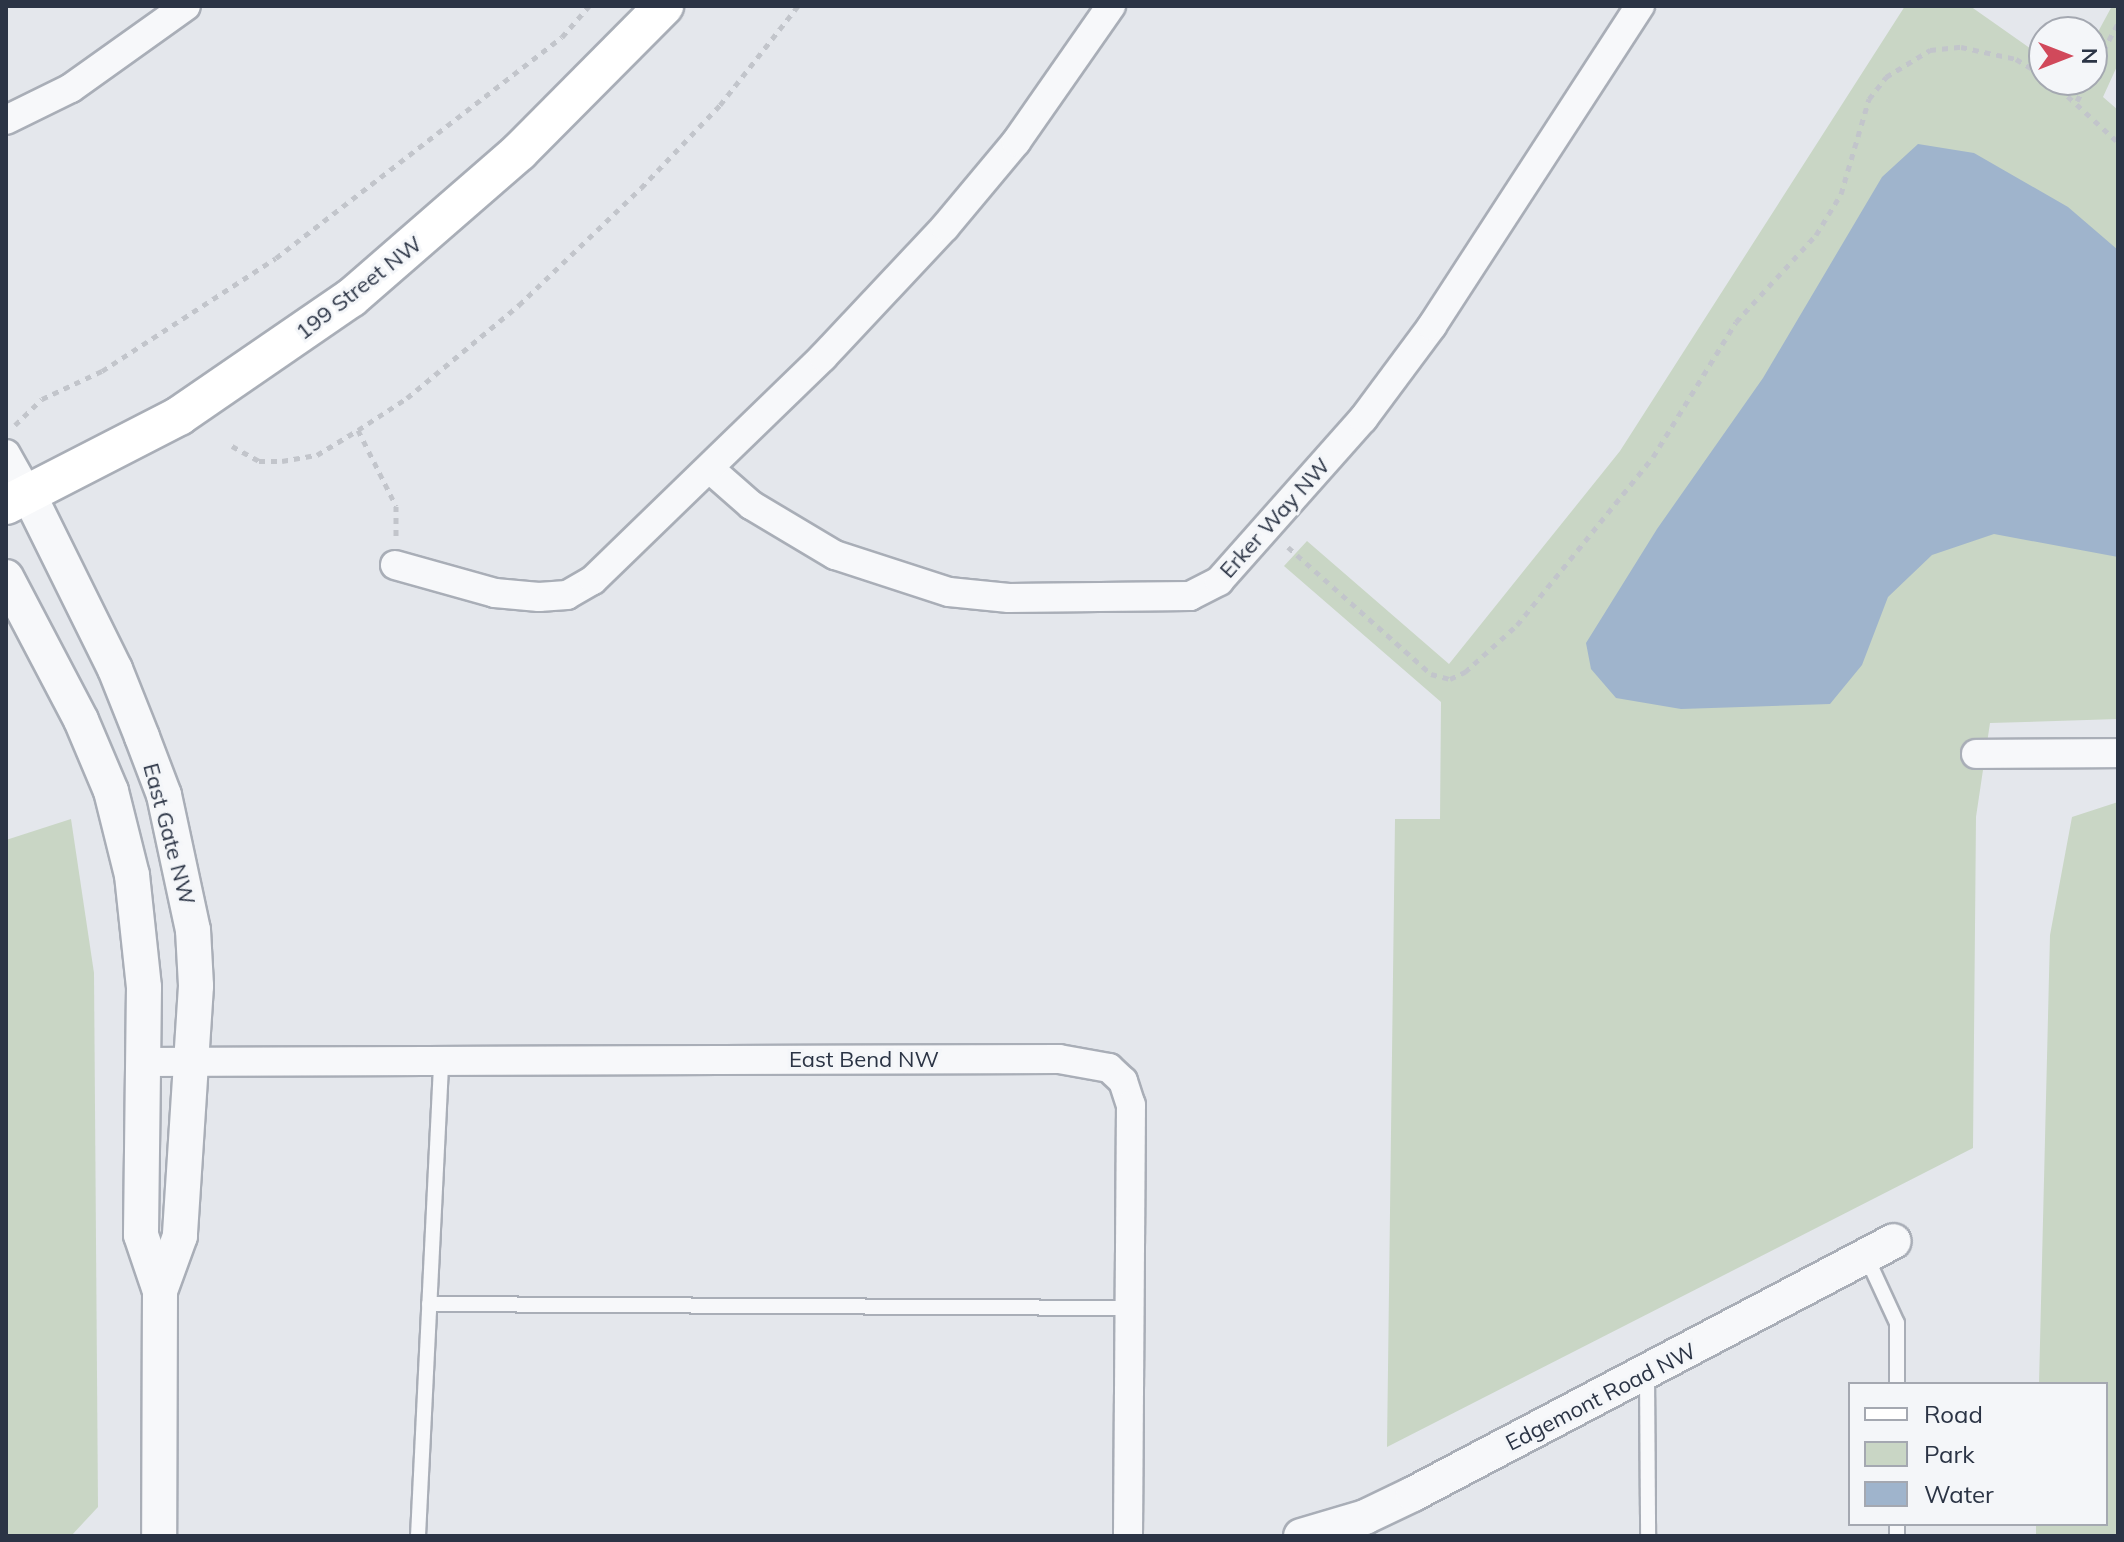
<!DOCTYPE html>
<html>
<head>
<meta charset="utf-8">
<style>
	body { margin:0 }
	#map { position:relative; width:2124px; height:1542px; overflow:hidden; background:#e4e7ec; font-family:Mulish,sans-serif }
	div>[style] { position:absolute }
	[style*='--x'] { left:calc(var(--x)*1px); top:calc(var(--y)*1px); width:calc(var(--w)*1px); rotate:calc(var(--a)*1deg) }
	.green>* { inset:0; background:#c9d6c5 }
	.water>* { inset:0; background:#9fb4cc }
	.path>* { height:5px; margin-top:-2.5px; transform-origin:0; background:repeating-linear-gradient(90deg,#c2c5cb 0 6px,transparent 0 12px) }
	.roads { filter:drop-shadow(2px 0 #a9aeb7) drop-shadow(-2px 0 #a9aeb7) drop-shadow(0 2px #a9aeb7) drop-shadow(0 -2px #a9aeb7) }
	.service>* { height:14px; margin:-7px; padding:0 7px; transform-origin:7px; border-radius:7px; background:#f7f8fa }
	.minor>* { height:28px; margin:-14px; padding:0 14px; transform-origin:14px; border-radius:14px; background:#f7f8fa }
	.tertiary>* { height:34px; margin:-17px; padding:0 17px; transform-origin:17px; border-radius:17px; background:#f7f8fa }
	.secondary>* { height:38px; margin:-19px; padding:0 19px; transform-origin:19px; border-radius:19px; background:#fff }
	span { translate:-50% -50%; white-space:nowrap; text-align:center; line-height:1.15; -webkit-text-stroke:6px #f4f6f9; paint-order:stroke }
	.street-label { font-size:22px; color:#2b3445 }
	.frame { position:absolute; inset:0; border:8px solid #2b3445; pointer-events:none }
	.legend { position:absolute; left:1848px; top:1382px; width:260px; height:144px; box-sizing:border-box; background:#f4f6f9; border:2px solid #a4a8b1; margin:0; padding:10px 14px; list-style:none; font-size:24px; color:#2b3445 }
	.legend li { display:flex; align-items:center; gap:16px; height:40px }
	.legend b { width:40px; border:2px solid #a4a8b1 }
	.north { position:absolute; left:2028px; top:16px; width:80px; height:80px; box-sizing:border-box; background:#f4f6f9; border:2px solid #a4a8b1; border-radius:50%; rotate:90deg; font-size:22px; font-weight:700; line-height:32px; text-align:center; color:#2b3445 }
	.north::after { content:''; display:block; margin:auto; width:28px; height:36px; background:#d1495b; clip-path:polygon(50% 0,100% 100%,50% 72%,0 100%) }
</style>
</head>
<body>
<div id="map">
	<div class="green">
		<i style="clip-path:polygon(1905px 6px,1970px 6px,2044px 58px,2044px 80px,2092px 80px,2092px 43px,2112px 6px,2118px 6px,2118px 64px,2103px 97px,2118px 110px,2118px 719px,1990px 723px,1976px 817px,1973px 1148px,1387px 1447px,1395px 819px,1440px 819px,1441px 702px,1284px 566px,1307px 541px,1449px 664px,1620px 451px)"></i>
		<i style="clip-path:polygon(2118px 802px,2118px 1536px,2036px 1536px,2036px 1524px,2106px 1524px,2106px 1384px,2039px 1384px,2050px 935px,2072px 817px)"></i>
		<i style="clip-path:polygon(71px 819px,94px 973px,98px 1507px,71px 1536px,6px 1536px,6px 840px)"></i>
	</div>
	<div class="water">
		<i style="clip-path:polygon(1918px 144px,1974px 153px,2068px 207px,2118px 250px,2118px 557px,1994px 534px,1932px 555px,1888px 597px,1862px 665px,1830px 704px,1681px 709px,1616px 698px,1591px 669px,1586px 643px,1657px 529px,1763px 378px,1882px 177px)"></i>
	</div>
	<div class="path">
		<i style="--x:2092;--y:72;--w:55;--a:-62"></i>
		<i style="--x:2050;--y:80;--w:92;--a:42.4"></i>
		<i style="--x:2077;--y:101;--w:24;--a:-62"></i>
		<i style="--x:15;--y:425;--w:37;--a:-44"></i>
		<i style="--x:42;--y:399;--w:66;--a:-25"></i>
		<i style="--x:102;--y:371;--w:207;--a:-33"></i>
		<i style="--x:276;--y:258;--w:361;--a:-37.7"></i>
		<i style="--x:562;--y:37;--w:41;--a:-48.9"></i>
		<i style="--x:358;--y:430;--w:59;--a:-33.1"></i>
		<i style="--x:407;--y:398;--w:146;--a:-39.7"></i>
		<i style="--x:519;--y:305;--w:169;--a:-43.8"></i>
		<i style="--x:641;--y:188;--w:115;--a:-46.4"></i>
		<i style="--x:720;--y:105;--w:126;--a:-51.8"></i>
		<i style="--x:232;--y:446;--w:31;--a:29"></i>
		<i style="--x:259;--y:461;--w:23;--a:0"></i>
		<i style="--x:282;--y:461;--w:36;--a:-10"></i>
		<i style="--x:317;--y:455;--w:48;--a:-31.4"></i>
		<i style="--x:358;--y:430;--w:85;--a:63.4"></i>
		<i style="--x:396;--y:506;--w:30;--a:90"></i>
		<i style="--x:1288;--y:547;--w:191;--a:41.6"></i>
		<i style="--x:1431;--y:674;--w:20;--a:15"></i>
		<i style="--x:1450;--y:679;--w:17;--a:-25"></i>
		<i style="--x:1465;--y:672;--w:70;--a:-42.1"></i>
		<i style="--x:1517;--y:625;--w:216;--a:-51"></i>
		<i style="--x:1653;--y:457;--w:158;--a:-58.4"></i>
		<i style="--x:1736;--y:322;--w:118;--a:-47.4"></i>
		<i style="--x:1816;--y:235;--w:48;--a:-58.6"></i>
		<i style="--x:1841;--y:194;--w:99;--a:-73.6"></i>
		<i style="--x:1869;--y:99;--w:28;--a:-52"></i>
		<i style="--x:1886;--y:77;--w:52;--a:-31.5"></i>
		<i style="--x:1930;--y:50;--w:31;--a:-6"></i>
		<i style="--x:1961;--y:47;--w:56;--a:12.3"></i>
		<i style="--x:2016;--y:59;--w:33;--a:31"></i>
	</div>
	<div class="roads">
		<div class="service">
			<i style="--x:1866;--y:1256;--w:74;--a:65.2"></i>
			<i style="--x:1897;--y:1323;--w:61;--a:90"></i>
			<i style="--x:429;--y:1304;--w:701;--a:0.33"></i>
			<i style="--x:1647;--y:1375;--w:161;--a:89.6"></i>
			<i style="--x:1897;--y:1524;--w:12;--a:90"></i>
			<i style="--x:418;--y:1536;--w:474;--a:-87.2"></i>
		</div>
		<div class="minor">
			<i style="--x:6;--y:120;--w:72;--a:-26.2"></i>
			<i style="--x:71;--y:88;--w:141;--a:-35.5"></i>
			<i style="--x:6;--y:454;--w:47;--a:60.7"></i>
			<i style="--x:710;--y:469;--w:55;--a:41.3"></i>
			<i style="--x:751;--y:505;--w:98;--a:30.8"></i>
			<i style="--x:835;--y:555;--w:120;--a:18"></i>
			<i style="--x:949;--y:592;--w:60;--a:5.7"></i>
			<i style="--x:1009;--y:598;--w:181;--a:-0.6"></i>
			<i style="--x:1190;--y:596;--w:33;--a:-27"></i>
			<i style="--x:1219;--y:581;--w:217;--a:-48.4"></i>
			<i style="--x:1363;--y:419;--w:116;--a:-53.4"></i>
			<i style="--x:1432;--y:326;--w:382;--a:-57"></i>
			<i style="--x:395;--y:565;--w:104;--a:15.6"></i>
			<i style="--x:495;--y:593;--w:44;--a:5.2"></i>
			<i style="--x:539;--y:597;--w:28;--a:-4"></i>
			<i style="--x:567;--y:595;--w:30;--a:-30"></i>
			<i style="--x:593;--y:580;--w:320;--a:-44.1"></i>
			<i style="--x:823;--y:357;--w:178;--a:-46.8"></i>
			<i style="--x:945;--y:227;--w:111;--a:-50.1"></i>
			<i style="--x:1016;--y:142;--w:166;--a:-55.1"></i>
			<i style="--x:1976;--y:754;--w:142;--a:-0.4"></i>
			<i style="--x:142;--y:1062;--w:917;--a:-0.19"></i>
			<i style="--x:1059;--y:1059;--w:51;--a:10.2"></i>
			<i style="--x:1109;--y:1068;--w:19;--a:43"></i>
			<i style="--x:1123;--y:1081;--w:25;--a:72"></i>
			<i style="--x:1131;--y:1105;--w:431;--a:90.4"></i>
		</div>
		<div class="tertiary">
			<i style="--x:29;--y:495;--w:194;--a:63.7"></i>
			<i style="--x:115;--y:669;--w:73;--a:68.3"></i>
			<i style="--x:142;--y:737;--w:62;--a:69.2"></i>
			<i style="--x:164;--y:795;--w:138;--a:77.9"></i>
			<i style="--x:193;--y:930;--w:56;--a:86.9"></i>
			<i style="--x:196;--y:986;--w:251;--a:93.7"></i>
			<i style="--x:180;--y:1236;--w:59;--a:110"></i>
			<i style="--x:160;--y:1291;--w:245;--a:90.2"></i>
			<i style="--x:6;--y:577;--w:161;--a:62.3"></i>
			<i style="--x:81;--y:720;--w:77;--a:67.1"></i>
			<i style="--x:111;--y:791;--w:87;--a:76"></i>
			<i style="--x:132;--y:875;--w:113;--a:83.9"></i>
			<i style="--x:144;--y:987;--w:248;--a:90.7"></i>
			<i style="--x:141;--y:1235;--w:59;--a:71.3"></i>
			<i style="--x:1301;--y:1536;--w:67;--a:-16.5"></i>
			<i style="--x:1365;--y:1517;--w:53;--a:-25.6"></i>
			<i style="--x:1413;--y:1494;--w:543;--a:-27.74"></i>
		</div>
		<div class="secondary">
			<i style="--x:6;--y:505;--w:195;--a:-27.2"></i>
			<i style="--x:179;--y:416;--w:209;--a:-34.5"></i>
			<i style="--x:351;--y:298;--w:223;--a:-41"></i>
			<i style="--x:519;--y:152;--w:206;--a:-45.2"></i>
		</div>
	</div>
	<div class="street-label">
		<span style="left:359px;top:288px;rotate:-38deg">199 Street NW</span>
		<span style="left:1275px;top:518px;rotate:-48deg">Erker Way NW</span>
		<span style="left:169px;top:834px;rotate:75deg">East Gate NW</span>
		<span style="left:864px;top:1060px">East Bend NW</span>
		<span style="left:1601px;top:1397px;rotate:-27deg">Edgemont Road NW</span>
	</div>
	<div class="frame"></div>
	<ul class="legend">
	<li><b style="height:10px;background:#fff"></b>Road</li>
	<li><b style="height:22px;background:#c9d6c5"></b>Park</li>
	<li><b style="height:22px;background:#9fb4cc"></b>Water</li>
	</ul>
	<div class="north">N</div>
</div>
</body>
</html>
